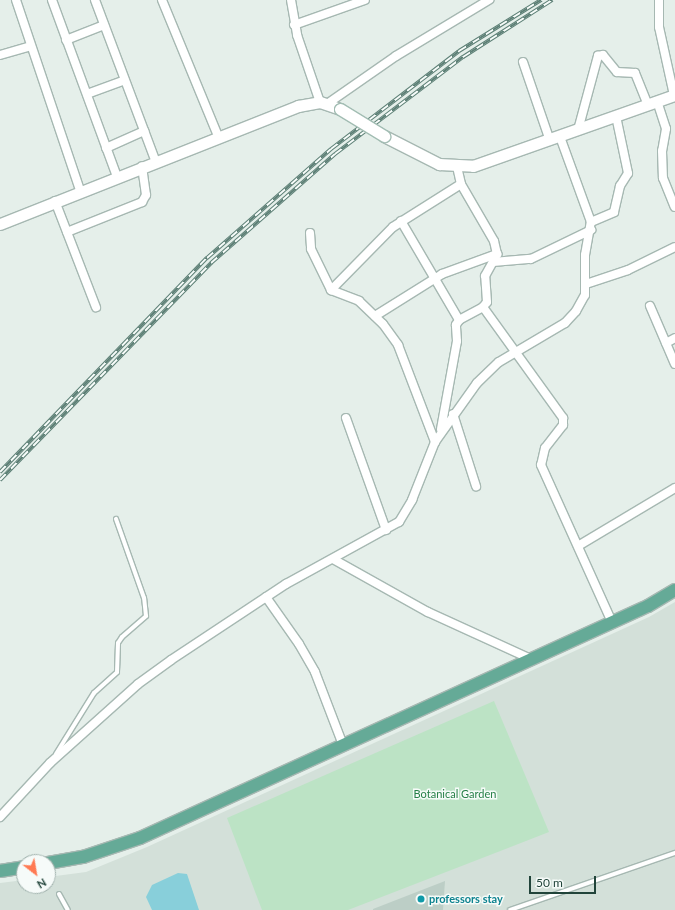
<!DOCTYPE html>
<html>
<head>
<meta charset="utf-8">
<style>
	body { margin:0 }
	#map { position:relative; width:675px; height:910px; overflow:hidden; background:#e5efea; font-family:Lato,sans-serif }
	div>[style] { position:absolute }
	[style*='--x'] { left:calc(var(--x)*1px); top:calc(var(--y)*1px); width:calc(var(--w)*1px); rotate:calc(var(--a)*1deg) }
	.built>* { inset:0; background:#d3e0d9 }
	.green>* { inset:0; background:#bce3c5 }
	.water>* { inset:0; background:#88cfda }
	.building>* { inset:0; background:#bccec6 }
	.roads { filter:drop-shadow(1px 0 #a6b8b2) drop-shadow(-1px 0 #a6b8b2) drop-shadow(0 1px #a6b8b2) drop-shadow(0 -1px #a6b8b2) }
	.lane>* { height:4px; margin:-2px; padding:0 2px; transform-origin:2px; border-radius:2px; background:#fff }
	.street>* { height:8px; margin:-4px; padding:0 4px; transform-origin:4px; border-radius:4px; background:#fff }
	.secondary>* { height:11px; margin:-5.5px; padding:0 5.5px; transform-origin:5.5px; border-radius:5.5px; background:#fff }
	.primary>* { height:12px; margin:-6px; padding:0 6px; transform-origin:6px; border-radius:6px; background:#65aa97 }
	.rail>* { height:4px; margin-top:-2px; transform-origin:0; background:repeating-linear-gradient(90deg,#f6fbf9 0 8px,#5c7f75 0 16px); box-sizing:border-box; border-block:1px solid #5c7f75 }
	.bridges { filter:drop-shadow(1px 0 #a2bdb3) drop-shadow(-1px 0 #a2bdb3) drop-shadow(0 1px #a2bdb3) drop-shadow(0 -1px #a2bdb3) }
	.secondary-bridge>* { height:11px; margin:-5.5px; padding:0 5.5px; transform-origin:5.5px; border-radius:5.5px; background:#fff }
	.dots>* { width:11px; height:11px; translate:-50% -50%; box-sizing:border-box; border:2px solid #f6fbf9; border-radius:50% }
	span { translate:-50% -50%; white-space:nowrap; text-align:center; line-height:1.15; -webkit-text-stroke:3px #f6fbf9; paint-order:stroke }
	.park-label { font-size:11px; color:#268047 }
	.culture-label { font-size:11px; color:#0d838f; font-weight:700 }
	.left { translate:0 -50%; text-align:left }
	.north { position:absolute; left:16px; top:854px; width:40px; height:40px; box-sizing:border-box; background:#f6fbf9; border:1px solid #a1b2ad; border-radius:50%; rotate:149deg; font-size:11px; font-weight:700; line-height:16px; text-align:center; color:#21443a }
	.north::after { content:''; display:block; margin:auto; width:14px; height:18px; background:#ff7a53; clip-path:polygon(50% 0,100% 100%,50% 72%,0 100%) }
	.scale { position:absolute; left:529px; top:876px; width:67px; height:18px; box-sizing:border-box; border:2px solid #21443a; border-top:0; padding-left:5px; font-size:12px; line-height:14px; white-space:nowrap; color:#21443a; -webkit-text-stroke:3px #f6fbf9; paint-order:stroke }
</style>
</head>
<body>
<div id="map">
	<div class="built">
		<i style="clip-path:polygon(675px 602px,675px 910px,0 910px,0 883px,24px 880px,24px 886px,48px 886px,48px 877px,86px 872px,147px 847px,649px 617px)"></i>
	</div>
	<div class="green">
		<i style="clip-path:polygon(494px 701px,549px 832px,348px 910px,262px 910px,227px 818px)"></i>
	</div>
	<div class="water">
		<i style="clip-path:polygon(178px 873px,187px 874px,199px 910px,152px 910px,146px 897px,152px 885px)"></i>
	</div>
	<div class="building">
		<i style="clip-path:polygon(445px 881px,443px 910px,373px 910px,373px 909px)"></i>
	</div>
	<div class="roads">
		<div class="lane">
			<i style="--x:56;--y:754;--w:72;--a:-58.1"></i>
			<i style="--x:94;--y:693;--w:31;--a:-42"></i>
			<i style="--x:117;--y:672;--w:29;--a:-88"></i>
			<i style="--x:118;--y:643;--w:7;--a:-56"></i>
			<i style="--x:122;--y:637;--w:32;--a:-41"></i>
			<i style="--x:146;--y:616;--w:18;--a:-96"></i>
			<i style="--x:144;--y:598;--w:84;--a:-109.5"></i>
			<i style="--x:59;--y:894;--w:18;--a:61"></i>
			<i style="--x:510;--y:910;--w:175;--a:-19.1"></i>
		</div>
		<div class="street">
			<i style="--x:16;--y:0;--w:200;--a:71.4"></i>
			<i style="--x:52;--y:0;--w:189;--a:69.8"></i>
			<i style="--x:95;--y:0;--w:171;--a:69.4"></i>
			<i style="--x:162;--y:0;--w:147;--a:67.6"></i>
			<i style="--x:291;--y:0;--w:36;--a:80"></i>
			<i style="--x:297;--y:35;--w:71;--a:71.1"></i>
			<i style="--x:659;--y:0;--w:27;--a:90"></i>
			<i style="--x:659;--y:27;--w:70;--a:77.6"></i>
			<i style="--x:294;--y:25;--w:75;--a:-19.4"></i>
			<i style="--x:66;--y:40;--w:41;--a:-21.5"></i>
			<i style="--x:0;--y:55;--w:32;--a:-16"></i>
			<i style="--x:523;--y:62;--w:83;--a:71.1"></i>
			<i style="--x:87;--y:94;--w:40;--a:-20.2"></i>
			<i style="--x:657;--y:101;--w:29;--a:72"></i>
			<i style="--x:666;--y:129;--w:22;--a:100"></i>
			<i style="--x:662;--y:151;--w:27;--a:88"></i>
			<i style="--x:663;--y:178;--w:31;--a:68"></i>
			<i style="--x:327;--y:104;--w:84;--a:-34.8"></i>
			<i style="--x:396;--y:56;--w:109;--a:-31.1"></i>
			<i style="--x:578;--y:130;--w:77;--a:-74.9"></i>
			<i style="--x:598;--y:56;--w:5;--a:-11"></i>
			<i style="--x:603;--y:55;--w:22;--a:51"></i>
			<i style="--x:617;--y:72;--w:18;--a:3"></i>
			<i style="--x:635;--y:73;--w:35;--a:68"></i>
			<i style="--x:106;--y:148;--w:42;--a:-24.1"></i>
			<i style="--x:55;--y:201;--w:114;--a:68.9"></i>
			<i style="--x:401;--y:221;--w:115;--a:59.6"></i>
			<i style="--x:591;--y:222;--w:25;--a:-23"></i>
			<i style="--x:614;--y:212;--w:27;--a:-77"></i>
			<i style="--x:620;--y:186;--w:15;--a:-58"></i>
			<i style="--x:628;--y:173;--w:58;--a:-101.9"></i>
			<i style="--x:67;--y:232;--w:81;--a:-21.8"></i>
			<i style="--x:142;--y:202;--w:8;--a:-60"></i>
			<i style="--x:146;--y:195;--w:29;--a:-98"></i>
			<i style="--x:310;--y:233;--w:16;--a:86"></i>
			<i style="--x:311;--y:249;--w:46;--a:64"></i>
			<i style="--x:331;--y:290;--w:30;--a:21"></i>
			<i style="--x:359;--y:301;--w:33;--a:44"></i>
			<i style="--x:383;--y:324;--w:26;--a:54"></i>
			<i style="--x:398;--y:345;--w:104;--a:69.1"></i>
			<i style="--x:493;--y:262;--w:38;--a:-5"></i>
			<i style="--x:531;--y:259;--w:67;--a:-25.8"></i>
			<i style="--x:586;--y:284;--w:44;--a:-18.4"></i>
			<i style="--x:628;--y:270;--w:52;--a:-26.1"></i>
			<i style="--x:331;--y:290;--w:88;--a:-45.5"></i>
			<i style="--x:393;--y:227;--w:80;--a:-32.3"></i>
			<i style="--x:650;--y:306;--w:63;--a:66.7"></i>
			<i style="--x:483;--y:307;--w:137;--a:54.2"></i>
			<i style="--x:563;--y:418;--w:7;--a:90"></i>
			<i style="--x:563;--y:425;--w:29;--a:128"></i>
			<i style="--x:545;--y:448;--w:17;--a:103"></i>
			<i style="--x:541;--y:465;--w:172;--a:65.7"></i>
			<i style="--x:375;--y:316;--w:79;--a:-32.1"></i>
			<i style="--x:442;--y:274;--w:59;--a:-20"></i>
			<i style="--x:666;--y:343;--w:10;--a:-29"></i>
			<i style="--x:453;--y:414;--w:76;--a:72.3"></i>
			<i style="--x:346;--y:418;--w:119;--a:70.3"></i>
			<i style="--x:441;--y:429;--w:89;--a:-79.7"></i>
			<i style="--x:457;--y:341;--w:16;--a:-94"></i>
			<i style="--x:456;--y:325;--w:6;--a:-59"></i>
			<i style="--x:459;--y:320;--w:27;--a:-28"></i>
			<i style="--x:483;--y:307;--w:6;--a:-51"></i>
			<i style="--x:487;--y:302;--w:26;--a:-94"></i>
			<i style="--x:485;--y:276;--w:25;--a:-61"></i>
			<i style="--x:497;--y:254;--w:13;--a:-103"></i>
			<i style="--x:494;--y:241;--w:66;--a:-120.1"></i>
			<i style="--x:461;--y:184;--w:17;--a:-103"></i>
			<i style="--x:578;--y:546;--w:113;--a:-30.9"></i>
			<i style="--x:333;--y:559;--w:109;--a:29.2"></i>
			<i style="--x:428;--y:612;--w:113;--a:24.5"></i>
			<i style="--x:266;--y:597;--w:57;--a:54.9"></i>
			<i style="--x:299;--y:644;--w:32;--a:60"></i>
			<i style="--x:315;--y:672;--w:78;--a:69"></i>
			<i style="--x:0;--y:817;--w:74;--a:-47.2"></i>
			<i style="--x:50;--y:763;--w:118;--a:-41.9"></i>
			<i style="--x:138;--y:684;--w:41;--a:-36"></i>
			<i style="--x:171;--y:660;--w:138;--a:-33.5"></i>
			<i style="--x:286;--y:584;--w:129;--a:-28.8"></i>
			<i style="--x:399;--y:522;--w:26;--a:-59"></i>
			<i style="--x:412;--y:500;--w:62;--a:-68.4"></i>
			<i style="--x:435;--y:442;--w:72;--a:-54.6"></i>
			<i style="--x:477;--y:383;--w:30;--a:-44"></i>
			<i style="--x:499;--y:362;--w:77;--a:-30.6"></i>
			<i style="--x:565;--y:323;--w:16;--a:-47"></i>
			<i style="--x:576;--y:311;--w:18;--a:-61"></i>
			<i style="--x:585;--y:295;--w:40;--a:-90"></i>
			<i style="--x:585;--y:255;--w:34;--a:-80"></i>
			<i style="--x:591;--y:222;--w:90;--a:-110"></i>
		</div>
		<div class="secondary">
			<i style="--x:384;--y:136;--w:62;--a:27"></i>
			<i style="--x:439;--y:164;--w:34;--a:3"></i>
			<i style="--x:473;--y:166;--w:214;--a:-19.4"></i>
			<i style="--x:0;--y:224;--w:321;--a:-21.6"></i>
			<i style="--x:298;--y:106;--w:22;--a:-10"></i>
			<i style="--x:320;--y:102;--w:21;--a:19"></i>
		</div>
		<div class="primary">
			<i style="--x:48;--y:863;--w:36;--a:-10"></i>
			<i style="--x:83;--y:857;--w:60;--a:-18.4"></i>
			<i style="--x:140;--y:838;--w:558;--a:-24.55"></i>
			<i style="--x:648;--y:606;--w:31;--a:-31"></i>
			<i style="--x:0;--y:871;--w:24;--a:-9"></i>
		</div>
	</div>
	<div class="rail">
		<i style="--x:0;--y:472;--w:298;--a:-46"></i>
		<i style="--x:207;--y:258;--w:165;--a:-41.3"></i>
		<i style="--x:331;--y:149;--w:161;--a:-37.4"></i>
		<i style="--x:459;--y:51;--w:97;--a:-31.9"></i>
		<i style="--x:0;--y:480;--w:303;--a:-45.8"></i>
		<i style="--x:211;--y:263;--w:165;--a:-41.3"></i>
		<i style="--x:335;--y:154;--w:161;--a:-37.2"></i>
		<i style="--x:463;--y:57;--w:106;--a:-32.6"></i>
	</div>
	<div class="bridges">
		<div class="secondary-bridge">
			<i style="--x:340;--y:109;--w:52;--a:31.5"></i>
		</div>
	</div>
	<div class="dots">
		<i style="left:421px;top:899px;background:#0f9aa8"></i>
	</div>
	<div class="park-label">
		<span style="left:455px;top:794px">Botanical Garden</span>
	</div>
	<div class="culture-label">
		<span class="left" style="left:429px;top:899px">professors stay</span>
	</div>
	<div class="north">N</div>
	<div class="scale">50 m</div>
</div>
</body>
</html>
